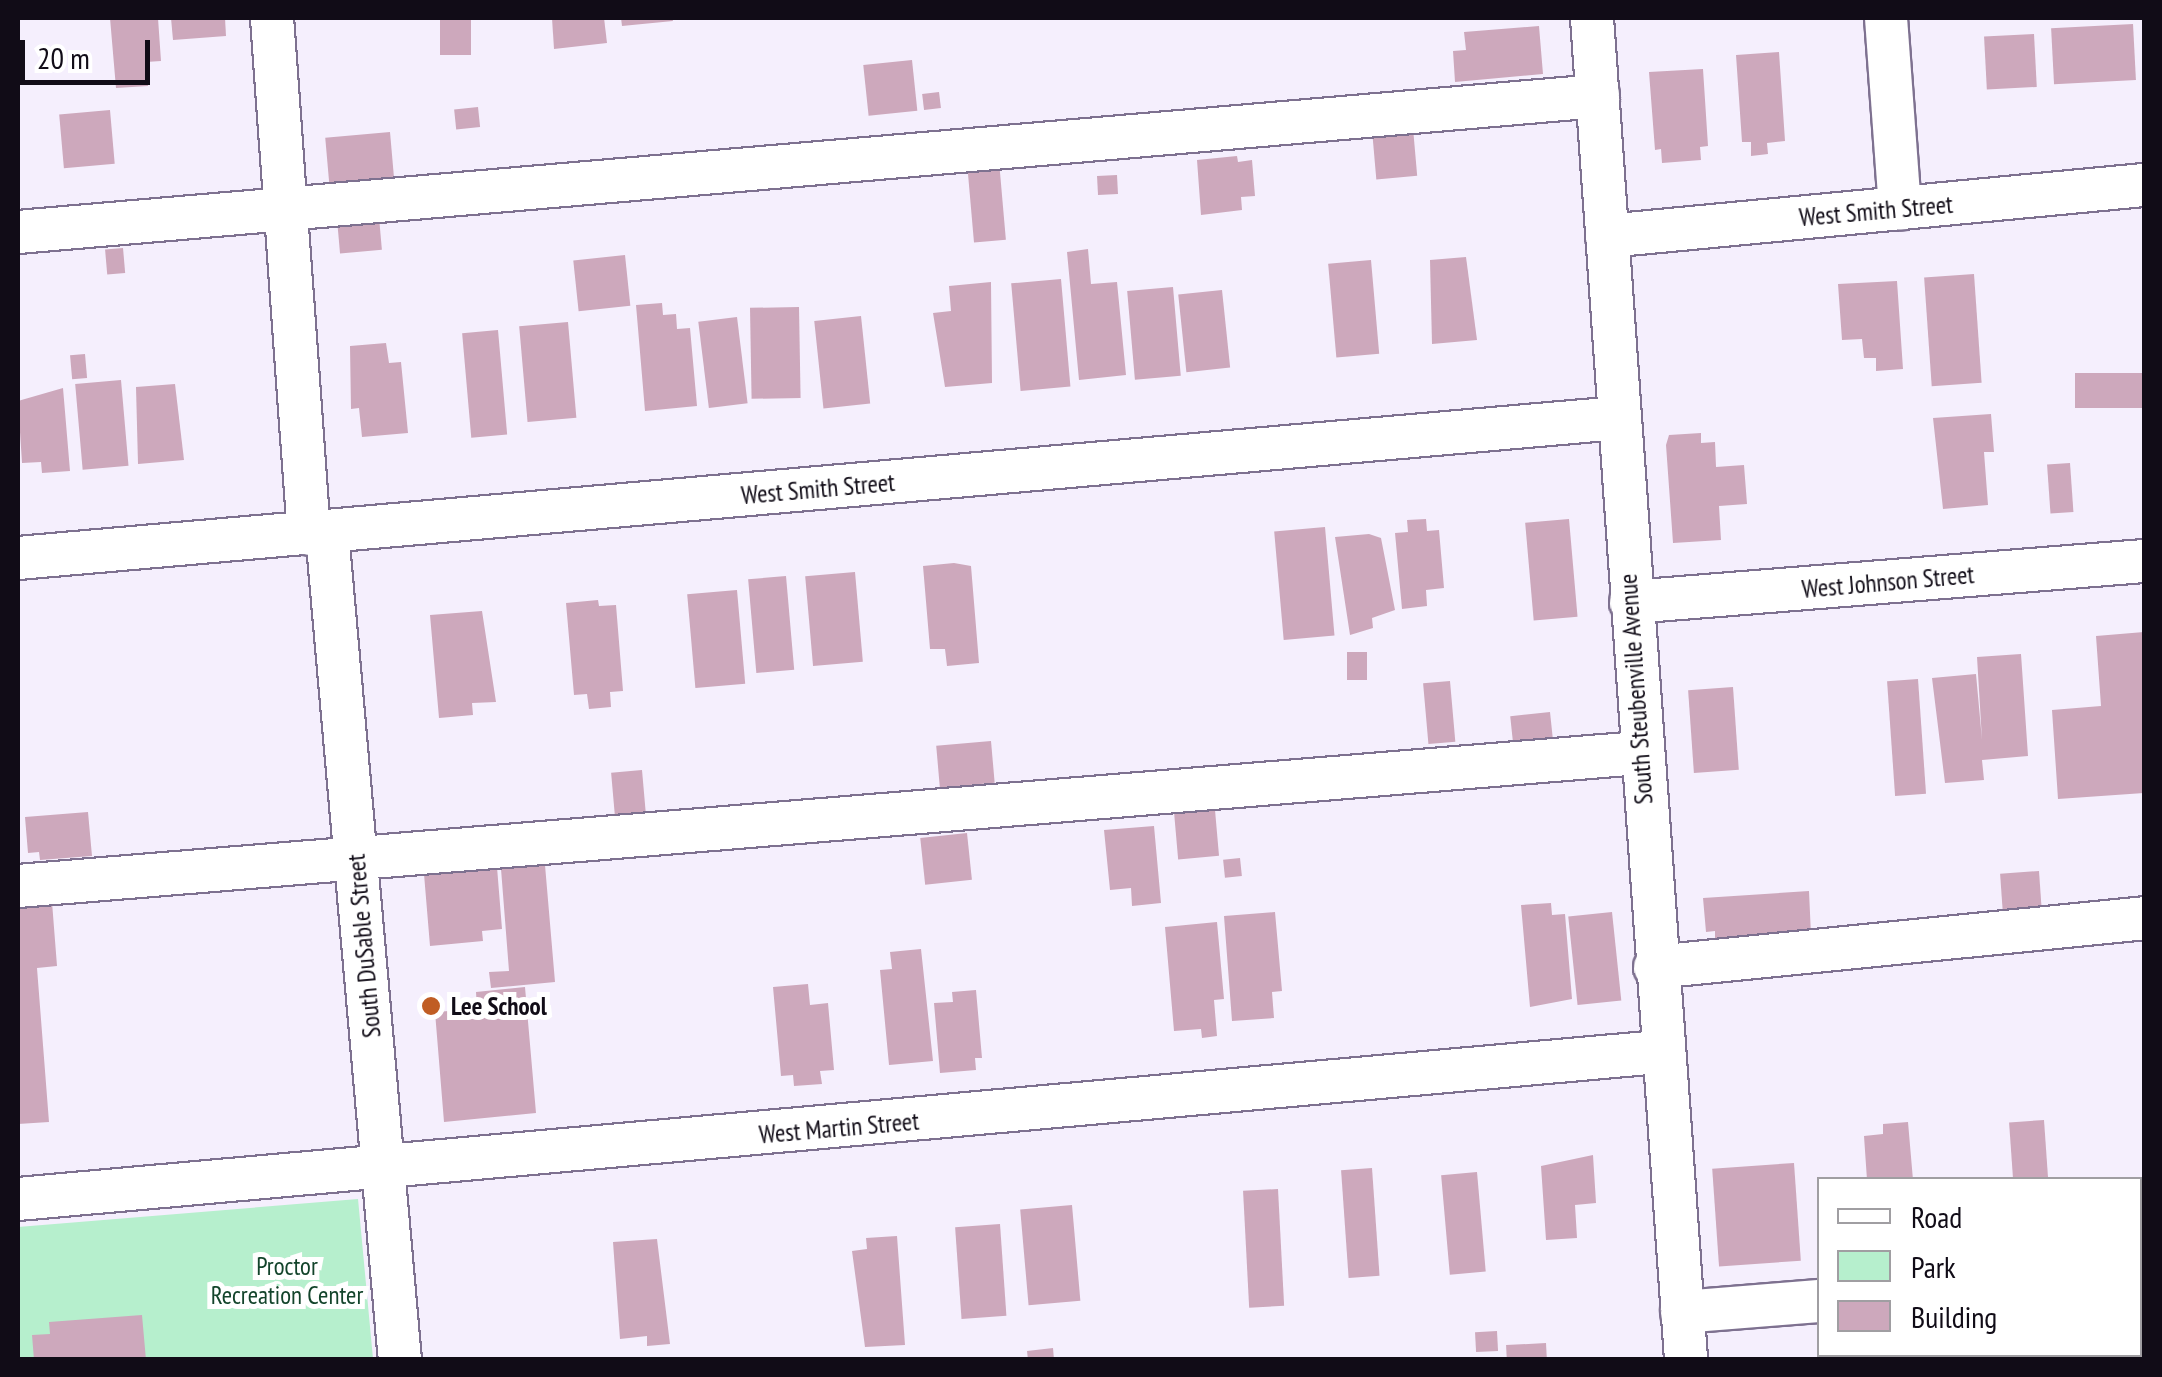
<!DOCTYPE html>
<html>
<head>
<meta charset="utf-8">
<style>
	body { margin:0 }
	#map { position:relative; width:2162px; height:1377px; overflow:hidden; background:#f5effd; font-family:"PT Sans Narrow",sans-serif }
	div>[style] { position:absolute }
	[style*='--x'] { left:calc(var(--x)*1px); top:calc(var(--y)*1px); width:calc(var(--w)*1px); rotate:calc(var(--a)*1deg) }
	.green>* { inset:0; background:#b6efcd }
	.building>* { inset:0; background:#cda8bc; transform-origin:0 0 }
	.roads { filter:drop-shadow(2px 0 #7e7190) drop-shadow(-2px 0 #7e7190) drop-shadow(0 2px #7e7190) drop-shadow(0 -2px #7e7190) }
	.minor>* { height:42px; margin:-21px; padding:0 21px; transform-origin:21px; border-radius:21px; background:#fff }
	.dots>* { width:28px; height:28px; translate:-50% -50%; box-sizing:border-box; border:5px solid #fff; border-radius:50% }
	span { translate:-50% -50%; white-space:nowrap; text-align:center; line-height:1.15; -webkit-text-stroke:10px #fff; paint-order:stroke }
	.street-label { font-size:25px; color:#110c17 }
	.poi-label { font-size:25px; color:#110c17; font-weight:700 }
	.left { translate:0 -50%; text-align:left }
	.park-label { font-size:25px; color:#13442b }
	.frame { position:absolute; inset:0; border:20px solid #110c17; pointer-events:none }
	.legend { position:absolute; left:1817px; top:1177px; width:325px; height:180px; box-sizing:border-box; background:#fff; border:2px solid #a09ea2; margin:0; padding:12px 18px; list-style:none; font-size:30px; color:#110c17 }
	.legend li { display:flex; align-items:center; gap:20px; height:50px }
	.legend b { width:50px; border:2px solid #a09ea2 }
	.scale { position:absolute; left:20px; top:40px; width:130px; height:45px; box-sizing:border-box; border:5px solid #110c17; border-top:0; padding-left:12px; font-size:30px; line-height:35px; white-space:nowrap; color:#110c17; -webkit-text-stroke:8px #fff; paint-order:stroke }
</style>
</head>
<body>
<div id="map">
	<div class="green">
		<i style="clip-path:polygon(358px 1199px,373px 1359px,18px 1360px,18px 1227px)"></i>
	</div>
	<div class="building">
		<i style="clip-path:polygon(110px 18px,158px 18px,161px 61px,146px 62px,148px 86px,116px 88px)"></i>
		<i style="clip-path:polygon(171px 18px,225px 18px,226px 36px,173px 40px)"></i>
		<i style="left:440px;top:18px;width:31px;height:37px"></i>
		<i style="clip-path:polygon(552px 18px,604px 18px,607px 43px,554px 49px)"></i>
		<i style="clip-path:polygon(621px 18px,672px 18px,673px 21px,622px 26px)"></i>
		<i style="left:2133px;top:24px;width:56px;height:82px;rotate:87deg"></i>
		<i style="clip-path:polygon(1539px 26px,1543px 74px,1455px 82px,1453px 51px,1466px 50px,1464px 32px)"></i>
		<i style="left:2034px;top:34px;width:53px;height:50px;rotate:87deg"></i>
		<i style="clip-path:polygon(1779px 52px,1785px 141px,1767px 143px,1768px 154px,1751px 156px,1751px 142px,1742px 142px,1736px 55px)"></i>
		<i style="left:912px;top:60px;width:51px;height:49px;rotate:84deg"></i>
		<i style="clip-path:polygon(1703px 69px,1708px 146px,1700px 147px,1701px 160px,1662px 163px,1661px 149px,1655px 150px,1649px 72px)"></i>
		<i style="left:939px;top:92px;width:16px;height:17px;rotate:83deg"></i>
		<i style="left:478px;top:107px;width:20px;height:24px;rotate:84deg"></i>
		<i style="left:110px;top:110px;width:54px;height:51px;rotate:85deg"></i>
		<i style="left:1413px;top:128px;width:48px;height:41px;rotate:85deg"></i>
		<i style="left:390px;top:132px;width:54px;height:65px;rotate:85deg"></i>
		<i style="clip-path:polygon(1237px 156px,1238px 162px,1252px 160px,1255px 196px,1241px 197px,1242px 210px,1201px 215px,1197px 160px)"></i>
		<i style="left:999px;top:161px;width:79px;height:32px;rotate:85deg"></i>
		<i style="left:1117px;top:175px;width:19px;height:20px;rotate:87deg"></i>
		<i style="left:379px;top:217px;width:33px;height:42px;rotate:85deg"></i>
		<i style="left:123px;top:248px;width:25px;height:18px;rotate:85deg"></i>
		<i style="clip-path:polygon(1088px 249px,1091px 284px,1117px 282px,1126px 375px,1079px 380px,1067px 252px)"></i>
		<i style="left:625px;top:255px;width:51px;height:52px;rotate:84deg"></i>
		<i style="clip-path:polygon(1466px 257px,1477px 340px,1432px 344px,1430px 260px)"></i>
		<i style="left:1371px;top:260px;width:94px;height:43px;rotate:85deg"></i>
		<i style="left:1974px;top:274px;width:109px;height:50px;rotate:86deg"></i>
		<i style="left:1061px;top:279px;width:108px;height:50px;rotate:85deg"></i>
		<i style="clip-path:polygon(1897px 281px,1903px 369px,1876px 371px,1876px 358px,1864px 358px,1862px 339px,1842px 340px,1838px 284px)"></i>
		<i style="clip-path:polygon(991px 282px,992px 383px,945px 387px,933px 313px,951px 311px,949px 286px)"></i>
		<i style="left:1173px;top:287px;width:89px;height:46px;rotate:85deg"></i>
		<i style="left:1222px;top:290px;width:78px;height:44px;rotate:84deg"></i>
		<i style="clip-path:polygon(662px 303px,663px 315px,676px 314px,677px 329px,690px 328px,697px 406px,645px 411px,636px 305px)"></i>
		<i style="left:799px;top:307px;width:91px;height:49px;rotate:89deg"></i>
		<i style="left:861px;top:316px;width:88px;height:47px;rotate:84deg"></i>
		<i style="left:737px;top:317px;width:87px;height:39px;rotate:83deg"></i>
		<i style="left:568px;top:322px;width:96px;height:49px;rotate:85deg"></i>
		<i style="left:498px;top:330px;width:105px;height:36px;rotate:85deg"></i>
		<i style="clip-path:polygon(386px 343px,389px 363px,401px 362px,408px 433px,362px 437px,359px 408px,351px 409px,350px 346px)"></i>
		<i style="left:85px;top:354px;width:24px;height:15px;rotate:85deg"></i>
		<i style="left:2144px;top:373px;width:35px;height:69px;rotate:90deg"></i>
		<i style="left:121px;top:380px;width:86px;height:46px;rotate:85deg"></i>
		<i style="clip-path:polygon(175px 384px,184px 460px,138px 464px,136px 387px)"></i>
		<i style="clip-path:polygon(63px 388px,70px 471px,42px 473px,41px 462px,22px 463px,18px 401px)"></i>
		<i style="clip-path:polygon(1991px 414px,1994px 452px,1984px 452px,1988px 505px,1943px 509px,1933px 418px)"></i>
		<i style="clip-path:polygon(1701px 433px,1701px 443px,1715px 442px,1716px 467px,1744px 465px,1747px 504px,1719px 506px,1721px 540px,1673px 543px,1666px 445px,1669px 435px)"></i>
		<i style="left:2070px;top:463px;width:49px;height:23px;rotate:86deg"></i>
		<i style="clip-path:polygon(1426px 519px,1427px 531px,1439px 530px,1444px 588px,1426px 590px,1427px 606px,1402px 609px,1395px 533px,1408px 532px,1407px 520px)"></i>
		<i style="left:1569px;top:519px;width:98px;height:44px;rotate:85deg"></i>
		<i style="left:1325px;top:527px;width:109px;height:51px;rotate:85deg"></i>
		<i style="clip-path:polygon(1369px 534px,1381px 538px,1395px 610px,1372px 618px,1373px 628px,1350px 635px,1335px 537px)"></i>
		<i style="clip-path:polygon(954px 563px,971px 566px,979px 663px,947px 666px,945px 649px,930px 649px,923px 566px)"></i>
		<i style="left:855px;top:572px;width:90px;height:50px;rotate:85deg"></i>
		<i style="left:786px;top:576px;width:94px;height:38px;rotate:85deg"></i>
		<i style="left:737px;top:590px;width:94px;height:50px;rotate:85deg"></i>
		<i style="clip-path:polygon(598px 600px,599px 606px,616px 605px,623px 691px,610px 692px,611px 707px,589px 709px,587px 694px,574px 695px,566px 603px)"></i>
		<i style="clip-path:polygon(482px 611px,496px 702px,472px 703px,473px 715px,439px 718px,430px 615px)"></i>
		<i style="clip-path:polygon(2144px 632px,2144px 793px,2058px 799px,2052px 710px,2101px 706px,2096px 636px)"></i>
		<i style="left:1347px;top:652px;width:20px;height:28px"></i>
		<i style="clip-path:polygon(2021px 654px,2028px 756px,1982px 760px,1984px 780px,1945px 783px,1932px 678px,1976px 674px,1982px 740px,1977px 657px)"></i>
		<i style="left:1918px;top:679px;width:115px;height:31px;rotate:86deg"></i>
		<i style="left:1450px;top:681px;width:61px;height:27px;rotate:85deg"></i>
		<i style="left:1733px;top:687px;width:83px;height:45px;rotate:86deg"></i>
		<i style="left:1550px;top:712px;width:29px;height:40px;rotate:84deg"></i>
		<i style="left:991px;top:741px;width:42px;height:55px;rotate:85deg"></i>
		<i style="left:642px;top:770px;width:42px;height:31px;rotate:85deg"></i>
		<i style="left:1215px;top:810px;width:46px;height:41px;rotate:85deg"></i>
		<i style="clip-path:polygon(88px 812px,92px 856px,40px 860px,39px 852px,28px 853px,25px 817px)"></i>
		<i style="clip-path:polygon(1154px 826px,1161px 903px,1132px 906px,1131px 888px,1110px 890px,1104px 830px)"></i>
		<i style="left:967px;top:833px;width:47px;height:47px;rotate:84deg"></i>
		<i style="left:1240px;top:858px;width:18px;height:17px;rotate:84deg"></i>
		<i style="clip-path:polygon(545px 865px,555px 982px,491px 988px,489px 972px,509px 971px,501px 869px)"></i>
		<i style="clip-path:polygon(497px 867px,502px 929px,482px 931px,483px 941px,430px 946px,424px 874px)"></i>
		<i style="left:2039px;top:871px;width:43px;height:39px;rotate:86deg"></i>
		<i style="clip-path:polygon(1809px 891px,1811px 935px,1715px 942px,1715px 931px,1706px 932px,1703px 898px)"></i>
		<i style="clip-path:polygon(52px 902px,57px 966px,37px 968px,49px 1122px,18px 1124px,18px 905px)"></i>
		<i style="clip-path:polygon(1551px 903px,1552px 915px,1565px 914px,1572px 999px,1530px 1007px,1521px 905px)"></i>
		<i style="clip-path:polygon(1275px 912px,1282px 991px,1272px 992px,1274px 1018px,1232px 1021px,1224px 916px)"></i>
		<i style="left:1612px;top:912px;width:89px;height:44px;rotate:84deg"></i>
		<i style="clip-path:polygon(1217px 922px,1224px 999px,1214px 1000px,1217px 1036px,1202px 1038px,1201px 1029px,1174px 1031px,1165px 927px)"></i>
		<i style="clip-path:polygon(921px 949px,933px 1061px,889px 1065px,880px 970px,892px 969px,890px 952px)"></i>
		<i style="clip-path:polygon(808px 984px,810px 1005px,828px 1003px,834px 1070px,820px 1071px,822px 1084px,794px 1086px,793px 1075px,781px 1076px,773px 987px)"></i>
		<i style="clip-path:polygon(525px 987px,536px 1113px,444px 1122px,435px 1012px,477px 1009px,476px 992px)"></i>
		<i style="clip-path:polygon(976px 990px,982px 1058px,975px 1058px,976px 1070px,940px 1073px,934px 1003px,953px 1002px,952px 992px)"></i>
		<i style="left:2044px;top:1120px;width:60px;height:35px;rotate:86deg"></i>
		<i style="clip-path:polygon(1908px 1122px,1913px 1180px,1867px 1180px,1864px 1136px,1883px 1134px,1883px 1124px)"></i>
		<i style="clip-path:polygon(1593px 1155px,1596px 1203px,1575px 1205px,1577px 1238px,1546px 1240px,1541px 1166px)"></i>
		<i style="left:1794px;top:1163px;width:98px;height:82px;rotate:86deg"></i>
		<i style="left:1372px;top:1168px;width:108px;height:31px;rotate:86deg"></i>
		<i style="left:1477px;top:1172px;width:100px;height:36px;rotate:85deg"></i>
		<i style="left:1278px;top:1189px;width:117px;height:35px;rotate:87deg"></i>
		<i style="left:1072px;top:1205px;width:96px;height:52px;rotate:85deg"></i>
		<i style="left:1000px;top:1224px;width:92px;height:45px;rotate:86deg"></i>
		<i style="clip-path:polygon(897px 1236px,905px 1345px,865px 1347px,852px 1251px,867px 1249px,866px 1238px)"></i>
		<i style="clip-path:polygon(657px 1239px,670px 1344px,647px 1346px,647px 1336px,620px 1339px,613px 1242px)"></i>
		<i style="clip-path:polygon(142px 1315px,146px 1360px,34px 1360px,32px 1335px,50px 1334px,49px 1322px)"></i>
		<i style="left:1497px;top:1331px;width:20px;height:22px;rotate:87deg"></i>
		<i style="left:1546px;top:1343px;width:17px;height:40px;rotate:87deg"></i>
		<i style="clip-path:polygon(1053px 1348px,1054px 1360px,1028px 1360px,1027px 1351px)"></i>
	</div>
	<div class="roads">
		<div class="minor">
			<i style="--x:272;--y:18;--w:517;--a:85.9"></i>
			<i style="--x:1592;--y:18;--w:1345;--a:85.99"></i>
			<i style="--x:1886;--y:18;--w:191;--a:85.8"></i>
			<i style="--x:18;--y:232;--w:1586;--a:-4.92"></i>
			<i style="--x:1607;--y:236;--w:539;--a:-5.43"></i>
			<i style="--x:327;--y:533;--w:830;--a:84.96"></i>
			<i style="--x:18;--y:558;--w:1606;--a:-5"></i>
			<i style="--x:1631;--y:602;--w:515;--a:-4.57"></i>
			<i style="--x:18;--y:886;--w:1627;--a:-4.69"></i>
			<i style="--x:1655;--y:967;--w:491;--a:-5.7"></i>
			<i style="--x:18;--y:1199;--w:1649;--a:-5.12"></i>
			<i style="--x:2140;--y:1273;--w:4;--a:0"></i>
			<i style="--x:1682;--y:1312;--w:138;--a:-4.6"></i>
			<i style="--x:1968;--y:1354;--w:6;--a:90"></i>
		</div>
	</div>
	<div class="dots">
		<i style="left:431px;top:1006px;background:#c05d24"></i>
	</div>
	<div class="street-label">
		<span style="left:1876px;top:211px;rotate:-5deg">West Smith Street</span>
		<span style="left:818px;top:489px;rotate:-5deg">West Smith Street</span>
		<span style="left:1888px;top:582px;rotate:-5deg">West Johnson Street</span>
		<span style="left:1636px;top:689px;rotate:-94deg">South Steubenville Avenue</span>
		<span style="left:364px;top:946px;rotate:-95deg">South DuSable Street</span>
		<span style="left:839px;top:1128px;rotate:-5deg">West Martin Street</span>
	</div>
	<div class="poi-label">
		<span class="left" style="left:451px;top:1006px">Lee School</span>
	</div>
	<div class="park-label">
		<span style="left:287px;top:1281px">Proctor<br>Recreation Center</span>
	</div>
	<div class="frame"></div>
	<ul class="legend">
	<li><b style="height:12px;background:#fff"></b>Road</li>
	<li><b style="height:28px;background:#b6efcd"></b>Park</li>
	<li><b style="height:28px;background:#cda8bc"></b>Building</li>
	</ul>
	<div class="scale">20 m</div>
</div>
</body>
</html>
